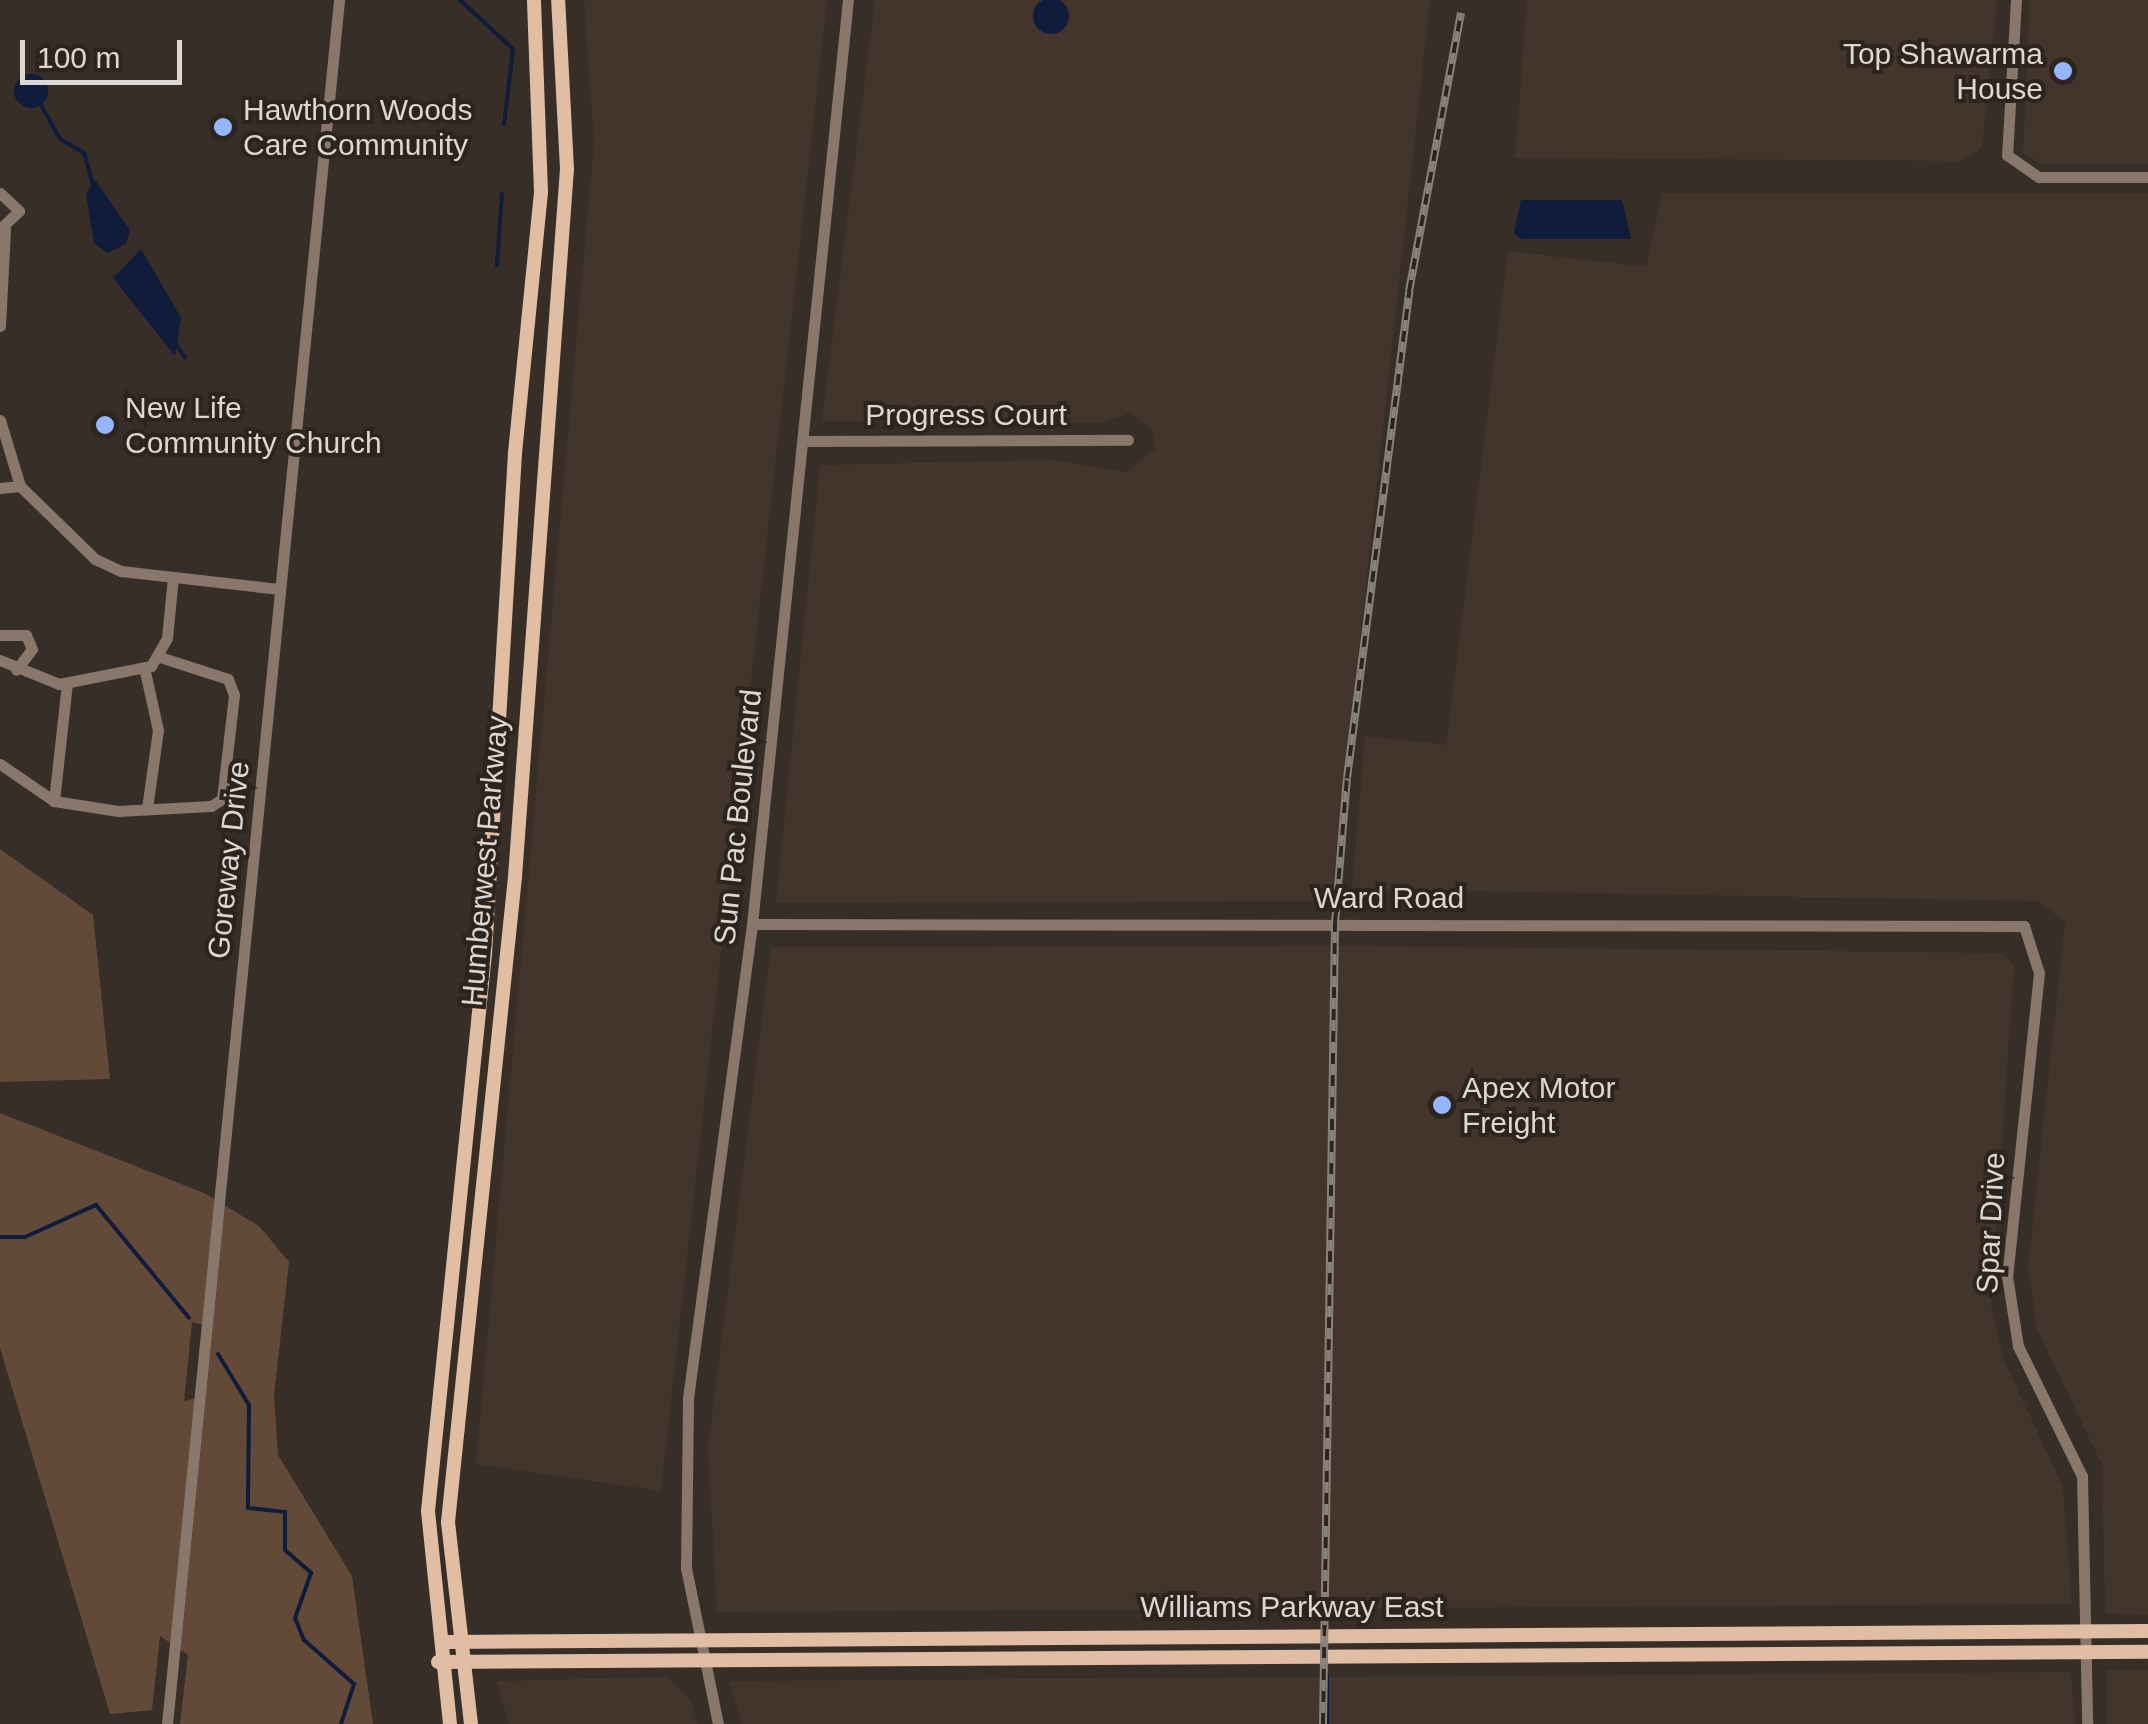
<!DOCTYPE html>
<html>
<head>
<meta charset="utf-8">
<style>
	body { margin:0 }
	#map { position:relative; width:2148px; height:1724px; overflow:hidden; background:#372e28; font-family:Helvetica,sans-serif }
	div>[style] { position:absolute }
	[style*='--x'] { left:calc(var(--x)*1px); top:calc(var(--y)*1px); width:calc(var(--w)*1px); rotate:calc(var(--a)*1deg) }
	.built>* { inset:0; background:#43352b; transform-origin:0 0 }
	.green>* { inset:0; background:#634a38 }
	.water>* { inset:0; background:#0f1c3c }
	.round { border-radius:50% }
	.stream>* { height:4px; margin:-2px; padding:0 2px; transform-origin:2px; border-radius:2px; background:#0f1c3c }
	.minor>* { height:11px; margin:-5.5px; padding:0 5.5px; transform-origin:5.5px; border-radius:5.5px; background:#88776a }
	.major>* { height:14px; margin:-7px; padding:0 7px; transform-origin:7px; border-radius:7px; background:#e1bda3 }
	.rail>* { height:8px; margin-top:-4px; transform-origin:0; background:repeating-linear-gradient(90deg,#2d241e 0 11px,#89817c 0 22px); box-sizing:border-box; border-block:2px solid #89817c }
	.dots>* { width:28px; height:28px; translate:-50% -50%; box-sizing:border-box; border:5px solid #2d241e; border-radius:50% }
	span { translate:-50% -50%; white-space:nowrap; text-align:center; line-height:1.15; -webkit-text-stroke:8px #2d241e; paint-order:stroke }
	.poi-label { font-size:30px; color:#ddd7d3 }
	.right { translate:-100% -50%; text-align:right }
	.left { translate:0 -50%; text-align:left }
	.street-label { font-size:30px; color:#ddd7d3 }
	.scale { position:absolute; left:20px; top:40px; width:162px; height:45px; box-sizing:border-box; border:5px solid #ddd7d3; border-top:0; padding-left:12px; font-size:30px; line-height:35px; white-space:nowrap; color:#ddd7d3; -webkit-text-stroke:8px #2d241e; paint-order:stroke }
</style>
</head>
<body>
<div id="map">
	<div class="built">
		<i style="clip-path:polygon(584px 0,827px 0,661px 1491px,476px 1464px,594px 143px)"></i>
		<i style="clip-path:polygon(875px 0,1430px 0,1331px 901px,776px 903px,820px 465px,1054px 460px,1126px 472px,1155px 449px,1152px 430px,1130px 413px,1103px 423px,822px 421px)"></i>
		<i style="clip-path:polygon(1527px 0,1997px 0,1982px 148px,1962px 161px,1515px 158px)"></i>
		<i style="clip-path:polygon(2030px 0,2148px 0,2148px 164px,2042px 164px,2023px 153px)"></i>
		<i style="clip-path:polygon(1662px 193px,2148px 193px,2148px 1615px,2105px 1613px,2102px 1465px,2037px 1329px,2028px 1267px,2065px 922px,2038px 901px,1352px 889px,1365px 736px,1446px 745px,1508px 251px,1646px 267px)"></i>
		<i style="clip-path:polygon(1356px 946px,2002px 953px,2014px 965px,1991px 1305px,2004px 1360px,2063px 1487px,2072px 1604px,717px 1612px,708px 1447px,771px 947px)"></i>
		<i style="left:2148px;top:1670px;width:54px;height:41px;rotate:90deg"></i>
		<i style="clip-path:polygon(2071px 1672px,2075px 1724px,742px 1724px,729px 1681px)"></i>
		<i style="clip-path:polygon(667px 1677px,691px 1700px,698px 1724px,509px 1724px,496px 1681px)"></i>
	</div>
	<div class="green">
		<i style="clip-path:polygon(0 849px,93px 915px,110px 1079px,0 1082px)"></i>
		<i style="clip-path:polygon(evenodd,0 1113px,204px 1193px,259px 1226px,289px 1262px,274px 1395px,278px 1455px,352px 1576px,373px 1724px,180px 1724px,188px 1655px,160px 1636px,152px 1710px,110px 1714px,0 1348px,0 1113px,192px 1322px,207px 1326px,196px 1398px,184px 1401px,192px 1322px)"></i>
	</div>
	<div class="water">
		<i class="round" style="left:1033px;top:-2px;width:36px;height:36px"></i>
		<i class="round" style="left:14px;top:74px;width:34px;height:34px"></i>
		<i style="clip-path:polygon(95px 180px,130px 230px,126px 244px,107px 253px,94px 243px,86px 194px)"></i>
		<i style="clip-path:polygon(1521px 200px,1622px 200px,1631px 239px,1521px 239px,1514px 233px)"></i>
		<i style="clip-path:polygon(141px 249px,181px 318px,175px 356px,113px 278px)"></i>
	</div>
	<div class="stream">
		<i style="--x:460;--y:0;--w:72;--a:42.8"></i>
		<i style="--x:513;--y:49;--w:76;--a:96.8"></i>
		<i style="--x:40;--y:103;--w:41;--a:60.9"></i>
		<i style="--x:60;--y:139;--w:28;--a:30"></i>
		<i style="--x:84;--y:153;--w:35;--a:74"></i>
		<i style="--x:497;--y:265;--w:71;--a:-86"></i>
		<i style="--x:177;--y:345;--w:15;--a:58"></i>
		<i style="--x:0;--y:1237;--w:25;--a:0"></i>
		<i style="--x:25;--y:1237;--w:78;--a:-24.3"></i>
		<i style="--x:96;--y:1205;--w:146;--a:50.5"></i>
		<i style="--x:218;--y:1354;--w:60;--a:58.7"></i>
		<i style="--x:249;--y:1405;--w:103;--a:90.6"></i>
		<i style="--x:248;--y:1508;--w:37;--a:6"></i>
		<i style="--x:285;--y:1512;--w:38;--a:90"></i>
		<i style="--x:285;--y:1550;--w:35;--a:41"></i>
		<i style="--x:311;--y:1573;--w:48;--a:109.6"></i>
		<i style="--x:295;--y:1618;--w:24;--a:68"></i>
		<i style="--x:304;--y:1640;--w:67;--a:41.3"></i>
		<i style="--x:354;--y:1684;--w:42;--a:108"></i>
		<i style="--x:1327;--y:1724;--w:48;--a:-90"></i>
	</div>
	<div class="minor">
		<i style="--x:2016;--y:0;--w:155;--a:93.3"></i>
		<i style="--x:2007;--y:155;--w:39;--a:35"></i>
		<i style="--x:2039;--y:177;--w:109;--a:0"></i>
		<i style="--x:0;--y:193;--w:26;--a:43"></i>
		<i style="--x:19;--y:211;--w:26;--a:137"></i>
		<i style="--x:0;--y:326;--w:97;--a:-87"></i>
		<i style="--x:0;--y:420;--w:69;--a:73.1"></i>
		<i style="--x:20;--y:486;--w:105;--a:44.2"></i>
		<i style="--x:95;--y:559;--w:29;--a:25"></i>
		<i style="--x:121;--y:571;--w:160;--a:6.5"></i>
		<i style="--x:804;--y:441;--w:324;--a:-0.2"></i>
		<i style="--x:0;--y:488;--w:20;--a:-6"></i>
		<i style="--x:0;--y:635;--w:26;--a:0"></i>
		<i style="--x:26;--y:635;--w:15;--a:67"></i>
		<i style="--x:32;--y:649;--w:26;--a:127"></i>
		<i style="--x:0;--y:660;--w:64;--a:22.1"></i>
		<i style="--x:59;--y:684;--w:94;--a:-11.1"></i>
		<i style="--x:151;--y:666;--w:32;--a:-60"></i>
		<i style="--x:167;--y:638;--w:61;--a:-84.4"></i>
		<i style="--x:144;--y:667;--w:65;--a:77.5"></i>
		<i style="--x:158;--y:730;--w:79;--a:98"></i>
		<i style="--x:67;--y:683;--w:119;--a:96.3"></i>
		<i style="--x:54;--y:801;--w:65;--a:8.9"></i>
		<i style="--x:118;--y:811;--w:93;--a:-3.1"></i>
		<i style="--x:211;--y:806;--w:13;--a:-32"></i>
		<i style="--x:222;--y:799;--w:105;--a:-83.4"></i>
		<i style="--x:234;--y:695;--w:17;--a:-111"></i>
		<i style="--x:228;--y:679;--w:71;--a:-162.1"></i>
		<i style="--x:0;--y:764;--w:65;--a:34.4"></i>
		<i style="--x:752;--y:924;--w:1272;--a:0.09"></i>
		<i style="--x:2024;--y:926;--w:49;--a:72.3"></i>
		<i style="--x:2039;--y:973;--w:305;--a:96"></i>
		<i style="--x:2007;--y:1276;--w:71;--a:81.1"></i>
		<i style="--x:2018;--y:1346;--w:145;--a:63.8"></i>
		<i style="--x:2082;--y:1476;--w:248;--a:88.8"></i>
		<i style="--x:167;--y:1724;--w:1733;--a:-84.3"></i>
		<i style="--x:718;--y:1724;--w:159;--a:-101.6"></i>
		<i style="--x:686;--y:1568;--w:170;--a:-89.3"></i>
		<i style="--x:688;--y:1398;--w:478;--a:-82.3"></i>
		<i style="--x:752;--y:924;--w:929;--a:-84.07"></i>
	</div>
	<div class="major">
		<i style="--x:449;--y:1642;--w:1699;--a:-0.37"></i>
		<i style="--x:438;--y:1662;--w:1710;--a:-0.34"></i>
		<i style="--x:450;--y:1724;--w:214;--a:-95.9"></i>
		<i style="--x:428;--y:1511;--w:560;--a:-84.16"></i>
		<i style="--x:485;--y:954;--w:502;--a:-86.57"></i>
		<i style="--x:515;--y:453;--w:262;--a:-84.3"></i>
		<i style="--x:541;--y:192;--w:192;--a:-92.1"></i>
		<i style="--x:471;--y:1724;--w:203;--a:-96.5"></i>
		<i style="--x:448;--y:1522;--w:648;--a:-84.07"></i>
		<i style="--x:515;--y:877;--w:710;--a:-85.8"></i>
		<i style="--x:567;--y:169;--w:169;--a:-93"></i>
	</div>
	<div class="rail">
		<i style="--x:1323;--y:1724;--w:801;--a:-89.14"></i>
		<i style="--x:1335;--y:923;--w:145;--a:-85.3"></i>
		<i style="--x:1347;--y:778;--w:491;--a:-82.7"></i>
		<i style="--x:1409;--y:291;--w:283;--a:-79.4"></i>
	</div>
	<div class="dots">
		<i style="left:2063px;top:71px;background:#95b6fd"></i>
		<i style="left:223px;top:127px;background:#95b6fd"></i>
		<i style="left:105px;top:425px;background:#95b6fd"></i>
		<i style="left:1442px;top:1105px;background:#95b6fd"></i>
	</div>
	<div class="poi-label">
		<span class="right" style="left:2043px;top:71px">Top Shawarma<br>House</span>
		<span class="left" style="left:243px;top:127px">Hawthorn Woods<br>Care Community</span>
		<span class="left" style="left:125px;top:425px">New Life<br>Community Church</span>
		<span class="left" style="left:1462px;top:1105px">Apex Motor<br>Freight</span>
	</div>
	<div class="street-label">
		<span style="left:966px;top:415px">Progress Court</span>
		<span style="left:738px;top:817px;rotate:-84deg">Sun Pac Boulevard</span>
		<span style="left:229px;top:860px;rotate:-84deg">Goreway Drive</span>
		<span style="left:485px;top:861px;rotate:-85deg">Humberwest Parkway</span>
		<span style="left:1389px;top:898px">Ward Road</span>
		<span style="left:1991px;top:1223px;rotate:-87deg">Spar Drive</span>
		<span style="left:1292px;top:1607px">Williams Parkway East</span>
	</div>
	<div class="scale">100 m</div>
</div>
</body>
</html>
